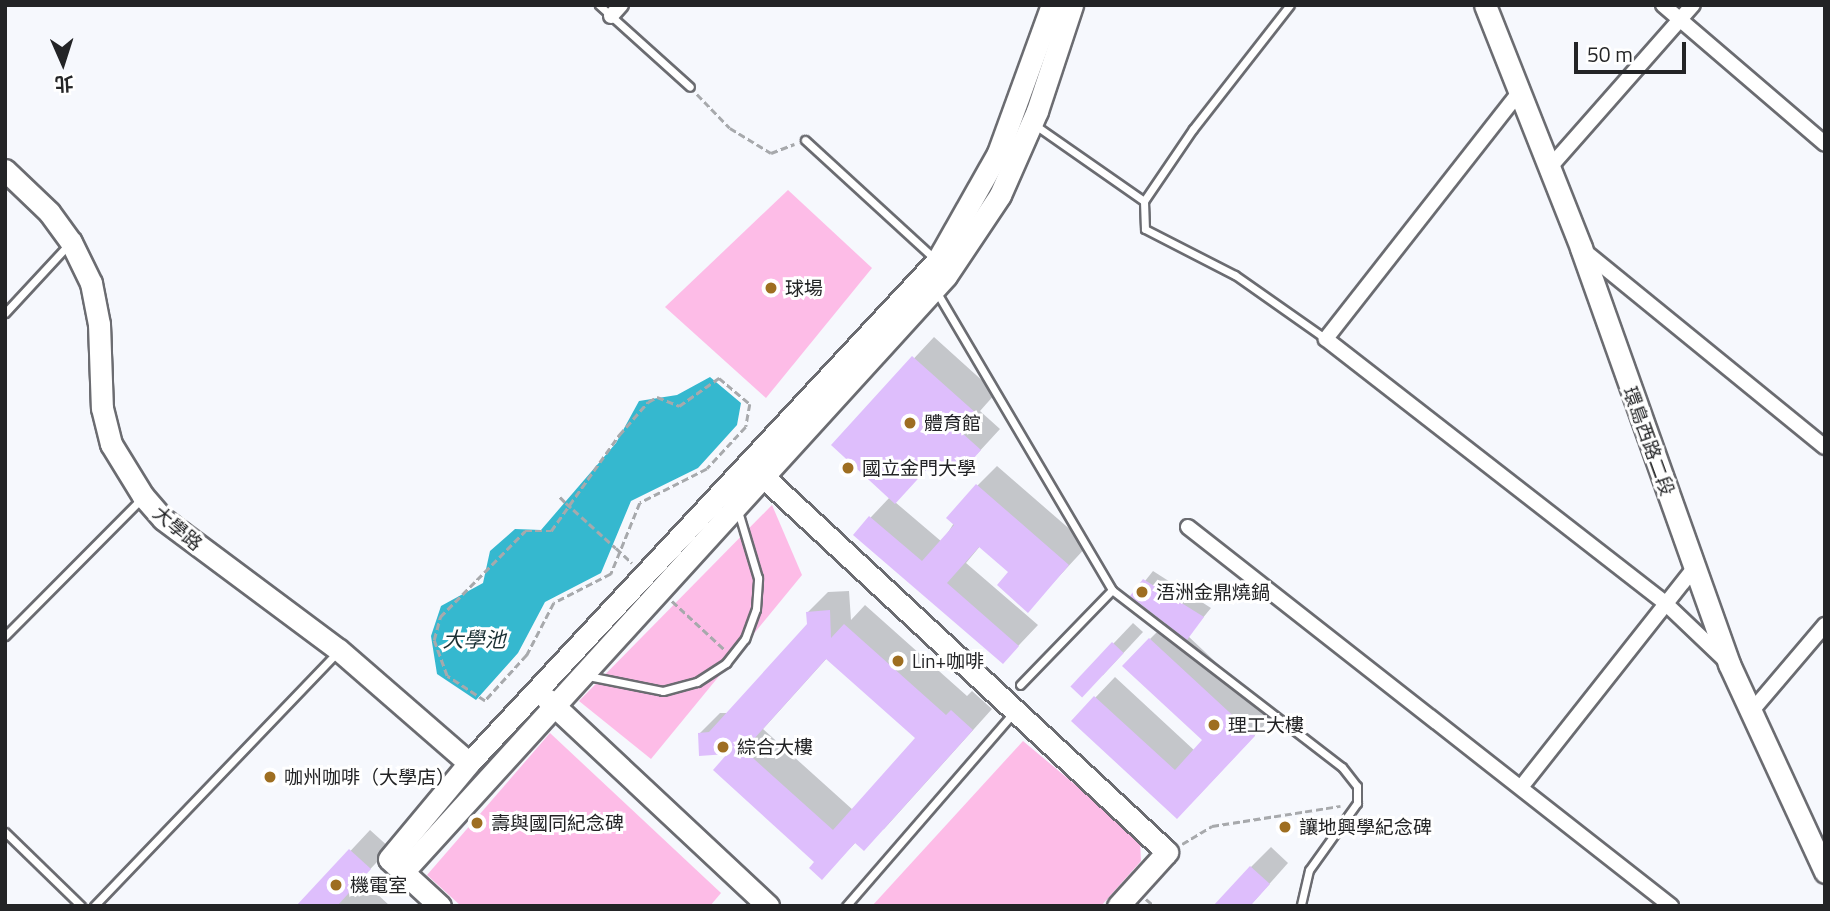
<!DOCTYPE html>
<html>
<head>
<meta charset="utf-8">
<style>
	body { margin:0 }
	#map { position:relative; width:1830px; height:911px; overflow:hidden; background:#f6f8fd; font-family:"Titillium Web","Noto Sans TC",sans-serif }
	div>[style] { position:absolute }
	[style*='--x'] { left:calc(var(--x)*1px); top:calc(var(--y)*1px); width:calc(var(--w)*1px); rotate:calc(var(--a)*1deg) }
	.green>* { inset:0; background:#fdbce7 }
	.water>* { inset:0; background:#35b8cf }
	.shadow>* { inset:0; background:#0003 }
	.building>* { inset:0; background:#debefc; transform-origin:0 0 }
	.path>* { height:2.5px; margin-top:-1.25px; transform-origin:0; background:repeating-linear-gradient(90deg,#a7a9ac 0 7px,transparent 0 10.5px) }
	.roads { filter:drop-shadow(2px 0 #6b6c71) drop-shadow(-2px 0 #6b6c71) drop-shadow(0 2px #6b6c71) drop-shadow(0 -2px #6b6c71) }
	.lane>* { height:7px; margin:-3.5px; padding:0 3.5px; transform-origin:3.5px; border-radius:3.5px; background:#fff }
	.street>* { height:14px; margin:-7px; padding:0 7px; transform-origin:7px; border-radius:7px; background:#fff }
	.secondary>* { height:21px; margin:-10.5px; padding:0 10.5px; transform-origin:10.5px; border-radius:10.5px; background:#fff }
	.path-bridge>* { height:2.5px; margin-top:-1.25px; transform-origin:0; background:repeating-linear-gradient(90deg,#a7a9ac 0 7px,transparent 0 10.5px) }
	.dots>* { width:19px; height:19px; translate:-50% -50%; box-sizing:border-box; border:4px solid #fff; border-radius:50% }
	span { translate:-50% -50%; white-space:nowrap; text-align:center; line-height:1.15; -webkit-text-stroke:6px #fff; paint-order:stroke }
	.poi-label { font-size:19px; color:#232426 }
	.left { translate:0 -50%; text-align:left }
	.street-label { font-size:19px; color:#232426 }
	.water-label { font-size:21px; color:#192f33; font-style:italic }
	.frame { position:absolute; inset:0; border:7px solid #232426; pointer-events:none }
	.north { position:absolute; left:28px; top:28px; width:70px; height:70px; -webkit-text-stroke:5px #fff; paint-order:stroke; rotate:177deg; font-size:19px; font-weight:700; line-height:28px; text-align:center; color:#232426 }
	.north::after { content:''; display:block; margin:auto; width:24px; height:32px; background:#232426; clip-path:polygon(50% 0,100% 100%,50% 72%,0 100%) }
	.scale { position:absolute; left:1574px; top:42px; width:112px; height:32px; box-sizing:border-box; border:4px solid #232426; border-top:0; padding-left:9px; font-size:21px; line-height:24px; white-space:nowrap; color:#232426; -webkit-text-stroke:5px #fff; paint-order:stroke }
</style>
</head>
<body>
<div id="map">
	<div class="green">
		<i style="clip-path:polygon(788px 190px,872px 268px,766px 398px,665px 307px)"></i>
		<i style="clip-path:polygon(772px 505px,802px 575px,651px 759px,579px 701px)"></i>
		<i style="clip-path:polygon(550px 733px,721px 893px,710px 906px,461px 906px,427px 875px)"></i>
		<i style="clip-path:polygon(1023px 741px,1140px 839px,1141px 861px,1101px 906px,872px 906px)"></i>
	</div>
	<div class="water">
		<i style="clip-path:polygon(710px 377px,741px 403px,737px 425px,698px 468px,631px 501px,601px 573px,545px 602px,518px 653px,476px 700px,437px 674px,431px 636px,441px 606px,483px 583px,490px 551px,515px 529px,541px 530px,616px 443px,639px 401px,677px 395px)"></i>
	</div>
	<div class="shadow">
		<i style="clip-path:polygon(934px 337px,996px 393px,980px 411px,1000px 429px,977px 454px,938px 457px,895px 502px,942px 542px,977px 486px,997px 466px,1088px 545px,1028px 610px,1011px 571px,981px 545px,966px 563px,1038px 625px,1003px 662px,855px 534px,890px 497px,833px 445px)"></i>
		<i style="clip-path:polygon(1153px 571px,1211px 608px,1188px 636px,1273px 716px,1197px 797px,1073px 721px,1115px 677px,1195px 751px,1205px 740px,1150px 639px,1167px 622px,1133px 596px)"></i>
		<i style="clip-path:polygon(evenodd,849px 591px,851px 620px,865px 605px,967px 696px,972px 691px,992px 709px,884px 829px,856px 842px,822px 877px,817px 861px,731px 752px,700px 733px,720px 713px,729px 713px,809px 625px,808px 612px,828px 592px,849px 591px,827px 658px,917px 738px,853px 810px,763px 729px,827px 658px)"></i>
		<i style="clip-path:polygon(1133px 623px,1143px 632px,1103px 675px,1073px 686px)"></i>
		<i style="clip-path:polygon(370px 830px,390px 848px,361px 879px,390px 906px,299px 906px)"></i>
		<i style="clip-path:polygon(1271px 847px,1288px 863px,1250px 906px,1251px 867px)"></i>
	</div>
	<div class="building">
		<i style="clip-path:polygon(912px 356px,977px 414px,961px 432px,981px 450px,957px 477px,937px 458px,895px 504px,831px 445px)"></i>
		<i style="clip-path:polygon(976px 484px,1069px 565px,1028px 613px,997px 585px,1008px 572px,979px 547px,947px 583px,1019px 646px,1003px 664px,853px 535px,869px 516px,922px 561px,954px 525px,946px 518px)"></i>
		<i style="clip-path:polygon(1143px 579px,1204px 617px,1187px 640px,1130px 596px)"></i>
		<i style="clip-path:polygon(evenodd,830px 610px,831px 638px,844px 624px,946px 715px,951px 710px,973px 730px,864px 851px,855px 843px,822px 880px,809px 868px,814px 862px,713px 770px,727px 754px,699px 756px,698px 733px,709px 732px,807px 624px,806px 612px,830px 610px,826px 659px,915px 738px,833px 830px,744px 750px,826px 659px)"></i>
		<i style="clip-path:polygon(1149px 638px,1255px 736px,1177px 819px,1071px 721px,1094px 696px,1175px 770px,1202px 740px,1122px 666px)"></i>
		<i style="left:1112px;top:642px;width:16px;height:61px;rotate:43deg"></i>
		<i style="clip-path:polygon(349px 849px,371px 869px,337px 906px,296px 906px)"></i>
		<i style="clip-path:polygon(1250px 866px,1270px 884px,1250px 906px,1213px 906px)"></i>
	</div>
	<div class="path">
		<i style="--x:697;--y:94;--w:47;--a:45.9"></i>
		<i style="--x:730;--y:128;--w:48;--a:31.4"></i>
		<i style="--x:771;--y:153;--w:25;--a:-21"></i>
		<i style="--x:719;--y:378;--w:40;--a:40"></i>
		<i style="--x:750;--y:404;--w:23;--a:100"></i>
		<i style="--x:746;--y:427;--w:57;--a:132.9"></i>
		<i style="--x:707;--y:469;--w:75;--a:153.1"></i>
		<i style="--x:640;--y:503;--w:77;--a:112.2"></i>
		<i style="--x:611;--y:574;--w:64;--a:153"></i>
		<i style="--x:554;--y:603;--w:59;--a:117.4"></i>
		<i style="--x:527;--y:655;--w:62;--a:132.4"></i>
		<i style="--x:485;--y:701;--w:45;--a:-146.7"></i>
		<i style="--x:447;--y:676;--w:38;--a:-110"></i>
		<i style="--x:434;--y:640;--w:24;--a:-75"></i>
		<i style="--x:440;--y:617;--w:121;--a:-45.3"></i>
		<i style="--x:525;--y:531;--w:26;--a:0"></i>
		<i style="--x:551;--y:531;--w:118;--a:-54.7"></i>
		<i style="--x:619;--y:435;--w:44;--a:-48.7"></i>
		<i style="--x:648;--y:402;--w:10;--a:-29"></i>
		<i style="--x:657;--y:397;--w:24;--a:22"></i>
		<i style="--x:679;--y:406;--w:49;--a:-35"></i>
		<i style="--x:560;--y:497;--w:8;--a:45"></i>
		<i style="--x:616;--y:548;--w:22;--a:43"></i>
		<i style="--x:672;--y:601;--w:71;--a:42.7"></i>
		<i style="--x:1182;--y:844;--w:35;--a:-31"></i>
		<i style="--x:1212;--y:826;--w:130;--a:-8.9"></i>
		<i style="--x:1146;--y:899;--w:11;--a:41"></i>
	</div>
	<div class="roads">
		<div class="lane">
			<i style="--x:599;--y:5;--w:122;--a:42"></i>
			<i style="--x:1035;--y:125;--w:133;--a:34.9"></i>
			<i style="--x:1144;--y:201;--w:28;--a:88"></i>
			<i style="--x:1145;--y:229;--w:101;--a:27.1"></i>
			<i style="--x:1235;--y:275;--w:111;--a:35.1"></i>
			<i style="--x:805;--y:140;--w:178;--a:42.5"></i>
			<i style="--x:1144;--y:201;--w:87;--a:-55.8"></i>
			<i style="--x:1193;--y:129;--w:157;--a:-52"></i>
			<i style="--x:936;--y:291;--w:347;--a:59.5"></i>
			<i style="--x:1112;--y:590;--w:132;--a:134.1"></i>
			<i style="--x:5;--y:313;--w:93;--a:-47.2"></i>
			<i style="--x:1112;--y:590;--w:290;--a:37.6"></i>
			<i style="--x:1342;--y:767;--w:24;--a:52"></i>
			<i style="--x:1357;--y:786;--w:17;--a:90"></i>
			<i style="--x:1357;--y:803;--w:82;--a:125.6"></i>
			<i style="--x:1309;--y:870;--w:37;--a:103"></i>
			<i style="--x:5;--y:636;--w:196;--a:-45.2"></i>
			<i style="--x:588;--y:676;--w:76;--a:11.3"></i>
			<i style="--x:663;--y:691;--w:35;--a:-15"></i>
			<i style="--x:697;--y:682;--w:35;--a:-33"></i>
			<i style="--x:726;--y:663;--w:31;--a:-52"></i>
			<i style="--x:745;--y:639;--w:32;--a:-70"></i>
			<i style="--x:756;--y:609;--w:31;--a:-86"></i>
			<i style="--x:758;--y:578;--w:70;--a:-106.6"></i>
			<i style="--x:5;--y:832;--w:106;--a:44.2"></i>
			<i style="--x:94;--y:906;--w:351;--a:-46.2"></i>
			<i style="--x:846;--y:906;--w:255;--a:-49.1"></i>
		</div>
		<div class="street">
			<i style="--x:1663;--y:5;--w:213;--a:40.6"></i>
			<i style="--x:611;--y:16;--w:15;--a:-48"></i>
			<i style="--x:1517;--y:95;--w:310;--a:128.1"></i>
			<i style="--x:1326;--y:339;--w:427;--a:37.9"></i>
			<i style="--x:1663;--y:601;--w:84;--a:43.6"></i>
			<i style="--x:1550;--y:167;--w:216;--a:-48.6"></i>
			<i style="--x:1582;--y:249;--w:313;--a:39.2"></i>
			<i style="--x:1188;--y:527;--w:614;--a:38.12"></i>
			<i style="--x:1750;--y:713;--w:116;--a:-49.6"></i>
			<i style="--x:1522;--y:786;--w:278;--a:-51.7"></i>
		</div>
		<div class="secondary">
			<i style="--x:1485;--y:5;--w:261;--a:68.4"></i>
			<i style="--x:1581;--y:248;--w:442;--a:70.4"></i>
			<i style="--x:1729;--y:664;--w:229;--a:65.2"></i>
			<i style="--x:5;--y:170;--w:61;--a:43.7"></i>
			<i style="--x:49;--y:212;--w:37;--a:54"></i>
			<i style="--x:71;--y:242;--w:46;--a:64"></i>
			<i style="--x:91;--y:283;--w:42;--a:79"></i>
			<i style="--x:99;--y:324;--w:84;--a:88"></i>
			<i style="--x:102;--y:408;--w:37;--a:76"></i>
			<i style="--x:111;--y:444;--w:61;--a:58.4"></i>
			<i style="--x:143;--y:496;--w:30;--a:49"></i>
			<i style="--x:163;--y:519;--w:219;--a:36.7"></i>
			<i style="--x:339;--y:650;--w:172;--a:41"></i>
			<i style="--x:754;--y:468;--w:564;--a:42.92"></i>
			<i style="--x:1167;--y:852;--w:73;--a:132.2"></i>
			<i style="--x:547;--y:699;--w:303;--a:43.1"></i>
			<i style="--x:403;--y:872;--w:806;--a:-47.66"></i>
			<i style="--x:946;--y:276;--w:97;--a:-56.3"></i>
			<i style="--x:1000;--y:195;--w:92;--a:-66.2"></i>
			<i style="--x:1037;--y:111;--w:112;--a:-71.7"></i>
			<i style="--x:440;--y:906;--w:69;--a:-137.3"></i>
			<i style="--x:389;--y:859;--w:125;--a:-50.2"></i>
			<i style="--x:469;--y:763;--w:686;--a:-47.01"></i>
			<i style="--x:937;--y:261;--w:124;--a:-60.5"></i>
			<i style="--x:998;--y:153;--w:158;--a:-70"></i>
		</div>
	</div>
	<div class="path-bridge">
		<i style="--x:566;--y:503;--w:67;--a:42"></i>
	</div>
	<div class="dots">
		<i style="left:771px;top:288px;background:#9e6e21"></i>
		<i style="left:910px;top:423px;background:#9e6e21"></i>
		<i style="left:848px;top:468px;background:#9e6e21"></i>
		<i style="left:1142px;top:592px;background:#9e6e21"></i>
		<i style="left:898px;top:661px;background:#9e6e21"></i>
		<i style="left:1214px;top:725px;background:#9e6e21"></i>
		<i style="left:723px;top:747px;background:#9e6e21"></i>
		<i style="left:270px;top:777px;background:#9e6e21"></i>
		<i style="left:477px;top:823px;background:#9e6e21"></i>
		<i style="left:1285px;top:827px;background:#9e6e21"></i>
		<i style="left:336px;top:885px;background:#9e6e21"></i>
	</div>
	<div class="poi-label">
		<span class="left" style="left:785px;top:288px">球場</span>
		<span class="left" style="left:924px;top:423px">體育館</span>
		<span class="left" style="left:862px;top:468px">國立金門大學</span>
		<span class="left" style="left:1156px;top:592px">浯洲金鼎燒鍋</span>
		<span class="left" style="left:912px;top:661px">Lin+咖啡</span>
		<span class="left" style="left:1228px;top:725px">理工大樓</span>
		<span class="left" style="left:737px;top:747px">綜合大樓</span>
		<span class="left" style="left:284px;top:777px">咖州咖啡（大學店）</span>
		<span class="left" style="left:491px;top:823px">壽與國同紀念碑</span>
		<span class="left" style="left:1299px;top:827px">讓地興學紀念碑</span>
		<span class="left" style="left:350px;top:885px">機電室</span>
	</div>
	<div class="street-label">
		<span style="left:1649px;top:441px;rotate:70deg">環島西路二段</span>
		<span style="left:178px;top:528px;rotate:40deg">大學路</span>
	</div>
	<div class="water-label">
		<span style="left:474px;top:639px">大學池</span>
	</div>
	<div class="frame"></div>
	<div class="north">北</div>
	<div class="scale">50 m</div>
</div>
</body>
</html>
